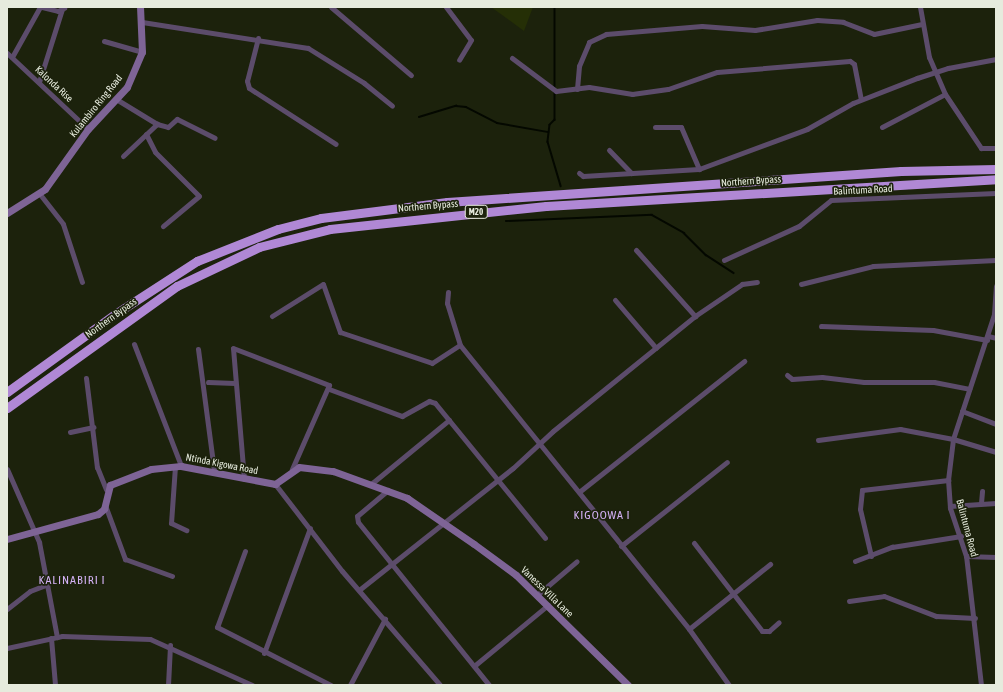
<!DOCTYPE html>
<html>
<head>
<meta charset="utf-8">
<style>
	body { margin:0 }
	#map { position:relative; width:1003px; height:692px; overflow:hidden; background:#1c220c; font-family:"Asap Condensed",sans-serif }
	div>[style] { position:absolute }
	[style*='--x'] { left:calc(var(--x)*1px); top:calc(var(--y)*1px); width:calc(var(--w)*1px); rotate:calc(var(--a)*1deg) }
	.green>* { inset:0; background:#252f06 }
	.stream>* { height:1.5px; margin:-0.75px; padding:0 0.75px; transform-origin:0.75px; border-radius:0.75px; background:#040800 }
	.street>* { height:5px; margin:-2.5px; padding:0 2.5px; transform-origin:2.5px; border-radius:2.5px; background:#5c4c6b }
	.secondary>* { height:7px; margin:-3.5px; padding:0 3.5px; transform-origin:3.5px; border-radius:3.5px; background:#7e6496 }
	.highway>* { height:9px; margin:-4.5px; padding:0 4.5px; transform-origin:4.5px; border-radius:4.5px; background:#b088d5 }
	span { translate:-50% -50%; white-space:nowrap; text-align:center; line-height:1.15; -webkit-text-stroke:3.5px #1c220c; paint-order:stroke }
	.shield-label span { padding:1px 3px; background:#1c220c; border:1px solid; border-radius:3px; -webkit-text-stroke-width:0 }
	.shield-label { font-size:9px; color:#e6ebdd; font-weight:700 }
	.street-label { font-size:10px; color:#e6ebdd }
	.quarter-label { font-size:12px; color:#d3b1f4; letter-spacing:1px }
	.frame { position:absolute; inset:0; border:8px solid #e6ebdd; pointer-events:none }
</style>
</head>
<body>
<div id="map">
	<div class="green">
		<i style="clip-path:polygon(491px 7px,533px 7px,524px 31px)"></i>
	</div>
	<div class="stream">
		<i style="--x:555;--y:7;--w:82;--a:90"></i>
		<i style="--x:555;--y:92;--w:28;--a:90"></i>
		<i style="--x:555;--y:120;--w:7;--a:135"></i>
		<i style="--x:550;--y:125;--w:17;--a:97"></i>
		<i style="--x:548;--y:142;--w:46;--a:73.5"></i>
		<i style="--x:419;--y:117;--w:39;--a:-17"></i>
		<i style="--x:456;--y:106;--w:10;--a:6"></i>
		<i style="--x:466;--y:107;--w:35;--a:27"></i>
		<i style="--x:497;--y:123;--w:52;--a:10"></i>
		<i style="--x:506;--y:221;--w:146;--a:-2.4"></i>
		<i style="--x:652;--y:215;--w:37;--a:29"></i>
		<i style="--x:684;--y:233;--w:31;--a:45"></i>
		<i style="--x:706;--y:255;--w:33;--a:33"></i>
	</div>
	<div class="street">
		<i style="--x:42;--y:7;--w:16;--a:14"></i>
		<i style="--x:58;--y:11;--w:7;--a:-27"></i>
		<i style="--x:331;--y:7;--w:105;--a:40.4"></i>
		<i style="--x:446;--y:7;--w:41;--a:52.9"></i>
		<i style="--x:471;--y:40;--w:23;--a:121"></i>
		<i style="--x:920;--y:7;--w:51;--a:79.8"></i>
		<i style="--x:929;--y:57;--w:40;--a:66.6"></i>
		<i style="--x:945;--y:94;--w:65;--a:56.3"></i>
		<i style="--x:981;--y:148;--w:15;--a:0"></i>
		<i style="--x:142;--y:22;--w:168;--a:8.9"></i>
		<i style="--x:308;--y:48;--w:66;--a:32"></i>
		<i style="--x:364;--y:83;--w:36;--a:39"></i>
		<i style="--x:258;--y:38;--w:44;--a:104.3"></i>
		<i style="--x:247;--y:81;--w:7;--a:74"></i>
		<i style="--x:249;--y:88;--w:103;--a:32.8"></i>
		<i style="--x:104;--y:41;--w:40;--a:16"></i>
		<i style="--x:7;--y:53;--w:111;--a:43.2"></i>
		<i style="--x:12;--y:57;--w:57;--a:-60.8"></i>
		<i style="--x:512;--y:58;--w:55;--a:36.9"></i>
		<i style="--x:556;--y:91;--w:33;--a:-7"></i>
		<i style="--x:589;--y:87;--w:44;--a:9.2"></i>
		<i style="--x:632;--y:94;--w:36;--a:-8"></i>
		<i style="--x:668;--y:89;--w:52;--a:-19.1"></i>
		<i style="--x:717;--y:72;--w:133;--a:-4.7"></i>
		<i style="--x:850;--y:61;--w:5;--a:37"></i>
		<i style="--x:854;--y:64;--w:36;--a:79"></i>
		<i style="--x:39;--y:82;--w:77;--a:-72.5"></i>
		<i style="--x:577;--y:89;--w:23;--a:-85"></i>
		<i style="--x:579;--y:66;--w:26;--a:-67"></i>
		<i style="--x:589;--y:42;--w:19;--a:-25"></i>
		<i style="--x:606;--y:34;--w:96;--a:-4.8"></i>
		<i style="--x:702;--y:26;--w:53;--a:4.3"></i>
		<i style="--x:755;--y:30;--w:63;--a:-9.2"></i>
		<i style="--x:817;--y:20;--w:26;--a:4"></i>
		<i style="--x:843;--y:22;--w:33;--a:21"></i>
		<i style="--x:874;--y:34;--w:49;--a:-11.8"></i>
		<i style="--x:116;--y:99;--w:48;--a:31.4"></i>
		<i style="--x:157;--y:124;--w:11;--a:15"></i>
		<i style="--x:168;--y:127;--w:12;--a:-42"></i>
		<i style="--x:177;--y:119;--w:42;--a:26.6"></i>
		<i style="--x:655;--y:127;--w:26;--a:0"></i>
		<i style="--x:681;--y:127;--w:46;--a:66.8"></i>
		<i style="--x:699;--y:169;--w:115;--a:-20.3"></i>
		<i style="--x:807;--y:129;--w:53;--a:-29.5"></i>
		<i style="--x:853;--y:103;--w:69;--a:-21.3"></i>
		<i style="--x:917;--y:78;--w:33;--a:-18"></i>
		<i style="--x:948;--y:68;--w:49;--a:-10.6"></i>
		<i style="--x:882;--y:127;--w:71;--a:-27.6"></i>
		<i style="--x:146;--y:134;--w:20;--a:63"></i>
		<i style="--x:155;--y:152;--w:62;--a:45"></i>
		<i style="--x:199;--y:196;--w:47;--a:140.2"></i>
		<i style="--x:609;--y:150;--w:32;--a:46"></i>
		<i style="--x:123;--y:156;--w:47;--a:-43.3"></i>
		<i style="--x:579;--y:173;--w:5;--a:37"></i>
		<i style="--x:583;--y:176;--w:116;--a:-3.5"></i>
		<i style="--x:39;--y:193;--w:39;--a:52"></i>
		<i style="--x:63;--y:224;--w:61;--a:71.9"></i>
		<i style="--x:636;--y:250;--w:89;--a:48.2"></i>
		<i style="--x:724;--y:260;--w:82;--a:-24.4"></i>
		<i style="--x:799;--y:226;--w:41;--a:-39.1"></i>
		<i style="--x:831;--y:200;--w:165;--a:-2.4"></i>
		<i style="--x:801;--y:284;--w:74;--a:-14"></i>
		<i style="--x:873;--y:266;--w:123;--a:-2.8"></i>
		<i style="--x:448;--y:292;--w:11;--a:95"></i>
		<i style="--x:447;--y:303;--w:44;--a:72.8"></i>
		<i style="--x:615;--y:300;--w:63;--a:49.5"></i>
		<i style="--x:272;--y:316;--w:60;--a:-32.1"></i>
		<i style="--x:323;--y:284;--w:51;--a:70.5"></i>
		<i style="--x:340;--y:332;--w:97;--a:18.6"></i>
		<i style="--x:432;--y:363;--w:33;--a:-33"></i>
		<i style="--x:460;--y:345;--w:365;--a:51.1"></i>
		<i style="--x:689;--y:629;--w:69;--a:54.5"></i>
		<i style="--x:821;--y:326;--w:112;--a:2"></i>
		<i style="--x:933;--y:330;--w:55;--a:10.5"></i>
		<i style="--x:988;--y:336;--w:8;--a:14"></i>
		<i style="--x:134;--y:344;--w:131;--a:68.9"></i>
		<i style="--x:198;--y:349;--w:123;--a:82.5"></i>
		<i style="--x:787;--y:375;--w:6;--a:39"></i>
		<i style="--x:792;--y:379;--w:30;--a:-4"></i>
		<i style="--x:822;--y:377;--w:42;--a:6.8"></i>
		<i style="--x:864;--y:382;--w:70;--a:0"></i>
		<i style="--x:934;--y:382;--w:36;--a:11"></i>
		<i style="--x:86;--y:378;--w:90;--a:83"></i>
		<i style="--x:97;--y:467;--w:24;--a:68"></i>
		<i style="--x:208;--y:382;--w:27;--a:2"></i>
		<i style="--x:329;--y:389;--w:78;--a:20.3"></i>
		<i style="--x:402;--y:416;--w:31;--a:-29"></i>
		<i style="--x:429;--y:401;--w:6;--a:18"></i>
		<i style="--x:435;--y:403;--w:174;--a:50.8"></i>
		<i style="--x:962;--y:411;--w:36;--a:21"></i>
		<i style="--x:70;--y:432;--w:24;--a:-12"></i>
		<i style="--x:818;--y:440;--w:83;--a:-7.6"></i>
		<i style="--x:900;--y:429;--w:54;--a:10.7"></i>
		<i style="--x:953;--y:439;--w:45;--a:16.8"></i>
		<i style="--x:175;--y:466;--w:57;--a:94"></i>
		<i style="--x:171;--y:523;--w:17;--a:25"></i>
		<i style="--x:7;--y:469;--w:80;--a:66.3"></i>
		<i style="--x:39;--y:542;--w:97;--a:79.3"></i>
		<i style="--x:244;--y:479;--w:131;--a:-94.8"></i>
		<i style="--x:233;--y:348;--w:103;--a:21.1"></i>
		<i style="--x:329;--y:385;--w:92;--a:113.8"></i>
		<i style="--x:275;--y:484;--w:110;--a:52.4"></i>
		<i style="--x:342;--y:571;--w:150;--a:49.3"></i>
		<i style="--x:371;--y:484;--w:101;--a:-39.4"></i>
		<i style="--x:388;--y:490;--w:40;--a:140"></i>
		<i style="--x:357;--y:516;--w:6;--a:81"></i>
		<i style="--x:358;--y:522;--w:209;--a:51.2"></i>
		<i style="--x:579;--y:492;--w:211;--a:-38.4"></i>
		<i style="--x:981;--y:503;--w:12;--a:-85"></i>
		<i style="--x:105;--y:505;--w:58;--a:69.7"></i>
		<i style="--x:125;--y:559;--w:50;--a:19.9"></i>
		<i style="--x:950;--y:506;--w:46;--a:-3.7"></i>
		<i style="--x:694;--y:543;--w:111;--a:52.3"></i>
		<i style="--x:762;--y:631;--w:7;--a:0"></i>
		<i style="--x:769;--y:631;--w:13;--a:-42"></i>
		<i style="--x:621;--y:546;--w:135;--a:-38.4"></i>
		<i style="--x:245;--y:551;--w:81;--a:110.2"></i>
		<i style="--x:217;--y:627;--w:128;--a:27"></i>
		<i style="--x:871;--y:556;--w:48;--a:-103.2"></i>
		<i style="--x:860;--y:509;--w:19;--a:-84"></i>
		<i style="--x:862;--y:490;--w:87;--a:-6.6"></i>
		<i style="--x:966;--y:556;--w:30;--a:2"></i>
		<i style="--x:855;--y:561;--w:40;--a:-21"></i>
		<i style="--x:892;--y:547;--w:70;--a:-9.1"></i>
		<i style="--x:359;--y:590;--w:196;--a:-38.4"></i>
		<i style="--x:513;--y:468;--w:54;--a:-42.8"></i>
		<i style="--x:553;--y:431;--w:183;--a:-39"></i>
		<i style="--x:695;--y:316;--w:57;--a:-34.2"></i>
		<i style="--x:742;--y:284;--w:15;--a:-8"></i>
		<i style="--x:537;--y:595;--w:52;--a:-40.4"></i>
		<i style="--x:849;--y:601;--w:35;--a:-8"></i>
		<i style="--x:884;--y:596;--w:56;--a:21"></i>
		<i style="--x:936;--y:616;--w:39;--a:3"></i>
		<i style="--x:7;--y:609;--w:29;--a:-38"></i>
		<i style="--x:30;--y:591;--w:19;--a:-21"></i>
		<i style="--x:689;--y:629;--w:104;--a:-38.7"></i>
		<i style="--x:51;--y:638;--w:47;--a:85.1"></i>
		<i style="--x:7;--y:648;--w:56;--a:-12.3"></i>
		<i style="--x:62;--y:636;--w:88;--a:2"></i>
		<i style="--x:150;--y:639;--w:112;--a:24.3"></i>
		<i style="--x:264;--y:653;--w:133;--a:-69.8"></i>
		<i style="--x:474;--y:666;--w:96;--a:-39.5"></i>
		<i style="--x:168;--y:685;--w:40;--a:-87.1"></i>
		<i style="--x:350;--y:685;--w:75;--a:-62.1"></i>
		<i style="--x:981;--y:685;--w:130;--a:-96.6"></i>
		<i style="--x:966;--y:556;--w:51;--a:-108.4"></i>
		<i style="--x:950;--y:508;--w:28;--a:-94"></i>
		<i style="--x:948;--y:480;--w:41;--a:-83"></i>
		<i style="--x:953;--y:439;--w:132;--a:-71.8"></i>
		<i style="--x:994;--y:314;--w:28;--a:-86"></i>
	</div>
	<div class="secondary">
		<i style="--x:7;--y:213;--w:45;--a:-32.3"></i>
		<i style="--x:45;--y:189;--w:74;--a:-54.4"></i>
		<i style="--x:88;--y:129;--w:57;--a:-47.1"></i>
		<i style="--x:127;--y:87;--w:38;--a:-67"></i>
		<i style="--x:142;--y:52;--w:45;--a:-92.5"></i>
		<i style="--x:7;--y:539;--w:94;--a:-15.4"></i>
		<i style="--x:98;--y:514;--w:8;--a:-40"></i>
		<i style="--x:104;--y:509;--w:25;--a:-76"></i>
		<i style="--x:110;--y:485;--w:44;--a:-21.3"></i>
		<i style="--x:151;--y:469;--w:30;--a:-6"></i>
		<i style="--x:181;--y:466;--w:96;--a:10.8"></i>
		<i style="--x:275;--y:484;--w:29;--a:-35"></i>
		<i style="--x:299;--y:467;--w:34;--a:7"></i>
		<i style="--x:333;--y:471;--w:79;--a:20"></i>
		<i style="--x:407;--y:498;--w:81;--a:34.5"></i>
		<i style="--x:474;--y:544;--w:52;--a:36.4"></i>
		<i style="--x:516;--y:575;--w:157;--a:44.5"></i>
	</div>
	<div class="highway">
		<i style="--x:7;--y:392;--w:133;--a:-35.8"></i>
		<i style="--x:115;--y:314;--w:98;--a:-32.9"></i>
		<i style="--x:197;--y:261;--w:87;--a:-21.6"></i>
		<i style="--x:278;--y:229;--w:44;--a:-14.3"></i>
		<i style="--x:321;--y:218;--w:127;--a:-7.2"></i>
		<i style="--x:447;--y:202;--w:455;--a:-3.9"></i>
		<i style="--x:901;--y:171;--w:95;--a:-1.2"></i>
		<i style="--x:7;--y:408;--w:209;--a:-35.7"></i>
		<i style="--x:177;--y:286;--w:91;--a:-25.4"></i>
		<i style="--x:259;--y:247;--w:73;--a:-14.2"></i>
		<i style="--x:330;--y:229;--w:217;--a:-6.1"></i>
		<i style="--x:546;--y:206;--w:451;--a:-3.4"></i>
	</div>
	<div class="shield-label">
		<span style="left:476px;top:212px">M20</span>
	</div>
	<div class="street-label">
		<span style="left:54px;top:84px;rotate:43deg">Kalonda Rise</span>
		<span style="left:96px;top:106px;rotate:-51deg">Kulambiro Ring Road</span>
		<span style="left:751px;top:181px;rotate:-4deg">Northern Bypass</span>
		<span style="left:863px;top:190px;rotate:-3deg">Balintuma Road</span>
		<span style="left:428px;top:206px;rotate:-5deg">Northern Bypass</span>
		<span style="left:111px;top:318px;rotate:-36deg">Northern Bypass</span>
		<span style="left:222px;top:464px;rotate:11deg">Ntinda Kigowa Road</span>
		<span style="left:967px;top:528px;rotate:75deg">Balintuma Road</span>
		<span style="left:547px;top:592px;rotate:44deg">Vanessa Villa Lane</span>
	</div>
	<div class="quarter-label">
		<span style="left:602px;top:516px">KIGOOWA I</span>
		<span style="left:72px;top:581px">KALINABIRI I</span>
	</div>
	<div class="frame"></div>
</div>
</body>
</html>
